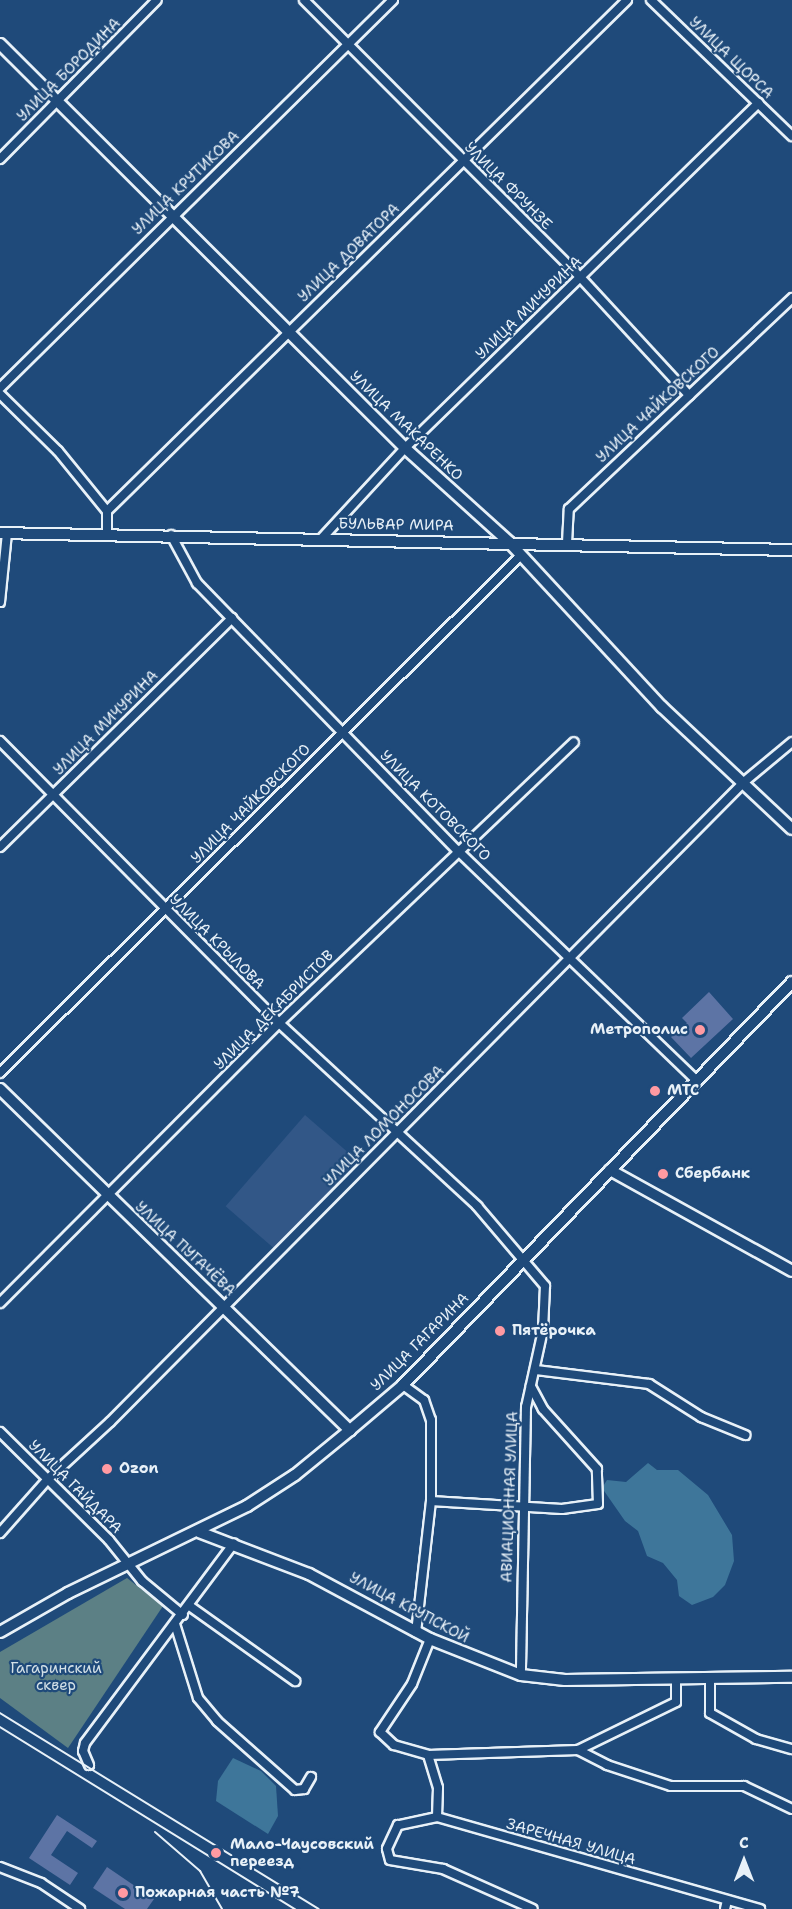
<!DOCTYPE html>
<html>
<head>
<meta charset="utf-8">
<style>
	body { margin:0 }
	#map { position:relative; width:792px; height:1909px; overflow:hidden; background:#1f4a7a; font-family:"Shantell Sans",sans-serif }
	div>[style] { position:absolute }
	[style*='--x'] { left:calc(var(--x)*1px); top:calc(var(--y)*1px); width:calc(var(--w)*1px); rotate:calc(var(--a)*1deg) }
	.built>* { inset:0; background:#325787; transform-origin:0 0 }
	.green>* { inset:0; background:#5c8085 }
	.water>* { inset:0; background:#3e769a }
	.building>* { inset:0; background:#5d74a5 }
	.roads { filter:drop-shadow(2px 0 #e8f1f8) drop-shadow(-2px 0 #e8f1f8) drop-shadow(0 2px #e8f1f8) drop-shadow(0 -2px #e8f1f8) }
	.street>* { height:8px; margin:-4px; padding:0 4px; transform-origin:4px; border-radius:4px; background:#1f4a7a }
	.secondary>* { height:10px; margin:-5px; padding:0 5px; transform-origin:5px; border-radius:5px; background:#1f4a7a }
	.rail>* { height:2px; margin:-1px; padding:0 1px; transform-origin:1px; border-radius:1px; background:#e8f1f8 }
	.dots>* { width:16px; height:16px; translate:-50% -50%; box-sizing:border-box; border:3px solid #1f4a7a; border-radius:50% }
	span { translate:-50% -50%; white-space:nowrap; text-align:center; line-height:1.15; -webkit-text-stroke:4.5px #1f4a7a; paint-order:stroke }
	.street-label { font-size:15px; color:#e8f1f8 }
	.poi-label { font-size:15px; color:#e8f1f8; font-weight:700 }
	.right { translate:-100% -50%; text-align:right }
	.left { translate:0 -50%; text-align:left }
	.park-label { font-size:15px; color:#d3e0e7 }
	.north { position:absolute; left:714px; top:1831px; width:60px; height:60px; -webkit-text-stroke:4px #1f4a7a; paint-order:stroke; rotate:0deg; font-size:16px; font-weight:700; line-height:24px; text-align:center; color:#e8f1f8 }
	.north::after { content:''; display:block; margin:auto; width:21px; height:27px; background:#e8f1f8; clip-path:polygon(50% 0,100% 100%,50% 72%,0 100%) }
</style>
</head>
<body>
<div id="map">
	<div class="built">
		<i style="left:305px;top:1115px;width:69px;height:121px;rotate:41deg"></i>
	</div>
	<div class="green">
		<i style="clip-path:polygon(127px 1578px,163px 1606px,68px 1748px,0 1698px,0 1652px)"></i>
	</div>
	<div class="water">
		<i style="clip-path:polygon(648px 1463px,657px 1470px,678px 1470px,708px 1495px,732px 1535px,734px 1561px,725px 1585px,713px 1597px,692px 1605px,679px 1596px,677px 1580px,663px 1563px,647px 1556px,638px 1531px,625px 1521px,602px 1488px,607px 1480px,626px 1482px)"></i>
		<i style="clip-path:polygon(233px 1758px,261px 1771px,276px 1786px,278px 1816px,268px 1834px,216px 1801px,218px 1781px)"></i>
	</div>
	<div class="building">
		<i style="clip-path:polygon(709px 992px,733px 1019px,691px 1058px,671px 1037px,687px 1023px,682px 1018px)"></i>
		<i style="clip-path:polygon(57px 1815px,97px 1841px,92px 1848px,67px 1831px,51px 1855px,78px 1873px,70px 1885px,29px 1858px)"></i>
		<i style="clip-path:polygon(107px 1867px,154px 1899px,147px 1909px,125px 1909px,93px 1888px)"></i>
	</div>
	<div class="roads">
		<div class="street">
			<i style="--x:304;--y:0;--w:391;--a:45.1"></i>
			<i style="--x:580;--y:277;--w:161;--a:47.3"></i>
			<i style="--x:651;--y:0;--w:196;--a:44"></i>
			<i style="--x:0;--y:159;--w:223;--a:-45.4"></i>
			<i style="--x:0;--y:388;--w:552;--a:-44.63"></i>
			<i style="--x:0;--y:394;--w:81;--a:44.5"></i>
			<i style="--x:58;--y:451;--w:77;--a:50.8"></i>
			<i style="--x:107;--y:535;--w:24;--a:-90"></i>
			<i style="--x:107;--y:511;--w:729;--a:-44.5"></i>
			<i style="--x:171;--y:535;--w:55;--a:61.6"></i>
			<i style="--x:197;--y:583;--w:373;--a:45.8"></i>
			<i style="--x:457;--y:850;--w:333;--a:43.9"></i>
			<i style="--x:322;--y:538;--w:122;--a:-47.3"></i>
			<i style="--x:405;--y:448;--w:494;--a:-44.3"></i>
			<i style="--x:567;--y:543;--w:34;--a:-87"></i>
			<i style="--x:569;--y:509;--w:307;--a:-43.4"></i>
			<i style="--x:0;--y:602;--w:69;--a:-84.2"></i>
			<i style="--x:0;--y:741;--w:397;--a:45.3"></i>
			<i style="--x:279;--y:1023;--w:270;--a:42.7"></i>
			<i style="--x:477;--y:1206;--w:105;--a:49.6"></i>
			<i style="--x:545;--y:1286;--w:44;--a:92.6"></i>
			<i style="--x:543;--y:1330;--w:79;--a:102.4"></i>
			<i style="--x:526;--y:1407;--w:268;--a:91.1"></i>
			<i style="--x:0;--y:847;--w:326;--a:-44.6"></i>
			<i style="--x:0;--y:1073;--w:735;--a:-44.83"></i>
			<i style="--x:0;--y:1303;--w:395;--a:-45.1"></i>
			<i style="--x:279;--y:1023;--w:407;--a:-43.6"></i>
			<i style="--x:536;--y:1370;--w:114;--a:7.1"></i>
			<i style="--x:649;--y:1384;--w:62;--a:32.4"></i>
			<i style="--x:701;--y:1417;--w:48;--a:22.2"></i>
			<i style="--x:403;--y:1385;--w:26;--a:36"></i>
			<i style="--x:424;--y:1400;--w:21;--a:71"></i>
			<i style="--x:431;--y:1420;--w:81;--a:90"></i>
			<i style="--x:431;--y:1501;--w:132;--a:96.5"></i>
			<i style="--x:0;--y:1432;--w:153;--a:44.7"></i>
			<i style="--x:109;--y:1540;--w:53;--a:51.2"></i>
			<i style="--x:142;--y:1581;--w:53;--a:39.7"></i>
			<i style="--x:431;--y:1501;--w:131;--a:3.5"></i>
			<i style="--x:562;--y:1509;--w:36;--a:-8"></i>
			<i style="--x:598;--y:1504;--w:35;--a:-92"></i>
			<i style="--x:597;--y:1469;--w:81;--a:-132"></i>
			<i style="--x:543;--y:1409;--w:26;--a:-118"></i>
			<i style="--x:0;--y:1533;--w:72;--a:-48.4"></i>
			<i style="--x:48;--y:1479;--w:84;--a:-42.6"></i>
			<i style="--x:110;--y:1422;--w:902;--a:-45.27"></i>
			<i style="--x:745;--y:781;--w:61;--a:-39.7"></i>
			<i style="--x:191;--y:1607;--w:128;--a:35.4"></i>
			<i style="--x:175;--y:1624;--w:77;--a:72.7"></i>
			<i style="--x:198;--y:1698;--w:30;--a:50"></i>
			<i style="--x:217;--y:1721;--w:104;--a:41.5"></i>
			<i style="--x:295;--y:1790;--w:9;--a:-6"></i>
			<i style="--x:304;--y:1789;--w:14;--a:-60"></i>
			<i style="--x:430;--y:1639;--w:48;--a:111.8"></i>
			<i style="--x:412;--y:1684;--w:58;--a:123.7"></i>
			<i style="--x:380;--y:1732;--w:19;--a:43"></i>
			<i style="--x:394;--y:1745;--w:35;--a:16"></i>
			<i style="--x:428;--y:1755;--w:150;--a:-1.9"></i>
			<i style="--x:578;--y:1750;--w:33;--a:27"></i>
			<i style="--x:607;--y:1765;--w:67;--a:18.2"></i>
			<i style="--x:671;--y:1786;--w:73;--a:0"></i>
			<i style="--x:744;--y:1786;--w:53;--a:25.6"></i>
			<i style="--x:710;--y:1679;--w:34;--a:90"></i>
			<i style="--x:710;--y:1713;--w:53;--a:29.5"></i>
			<i style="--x:756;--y:1739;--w:37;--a:16"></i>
			<i style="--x:578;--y:1750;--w:109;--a:-26.1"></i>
			<i style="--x:676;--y:1702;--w:23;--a:-90"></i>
			<i style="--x:428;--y:1755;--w:34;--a:73"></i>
			<i style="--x:438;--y:1788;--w:29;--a:92"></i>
			<i style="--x:437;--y:1817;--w:336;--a:15.9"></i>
			<i style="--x:89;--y:1765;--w:15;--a:-113"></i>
			<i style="--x:83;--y:1751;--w:8;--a:-76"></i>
			<i style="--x:85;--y:1743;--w:249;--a:-53.3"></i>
			<i style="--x:437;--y:1817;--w:40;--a:168"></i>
			<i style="--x:398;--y:1825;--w:26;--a:115"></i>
			<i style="--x:387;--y:1849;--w:11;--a:75"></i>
			<i style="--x:390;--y:1860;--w:54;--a:9.6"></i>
			<i style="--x:443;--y:1869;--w:98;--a:24"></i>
			<i style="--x:0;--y:1867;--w:44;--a:21.3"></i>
			<i style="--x:41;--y:1883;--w:47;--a:33.7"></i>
			<i style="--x:725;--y:1909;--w:9;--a:-77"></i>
		</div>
		<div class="secondary">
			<i style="--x:0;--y:44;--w:572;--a:44.93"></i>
			<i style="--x:405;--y:448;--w:142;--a:42.1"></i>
			<i style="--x:510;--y:543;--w:224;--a:47.2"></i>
			<i style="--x:662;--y:707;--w:178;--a:43.2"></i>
			<i style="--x:0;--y:533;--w:792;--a:1.23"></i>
			<i style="--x:0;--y:1089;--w:489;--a:44.3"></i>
			<i style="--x:610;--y:1170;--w:208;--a:29"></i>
			<i style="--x:199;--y:1532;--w:118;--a:20.9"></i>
			<i style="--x:309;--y:1574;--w:137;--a:28.2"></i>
			<i style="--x:430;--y:1639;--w:98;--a:21.6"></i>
			<i style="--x:521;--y:1675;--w:44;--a:6.5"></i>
			<i style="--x:565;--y:1680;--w:227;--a:-0.8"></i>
			<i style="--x:0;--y:1632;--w:78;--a:-29.8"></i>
			<i style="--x:68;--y:1593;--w:199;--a:-25.9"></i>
			<i style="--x:247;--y:1506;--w:57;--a:-32.9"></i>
			<i style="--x:295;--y:1475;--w:71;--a:-39.3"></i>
			<i style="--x:350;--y:1430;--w:70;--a:-40.3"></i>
			<i style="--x:403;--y:1385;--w:560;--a:-46.01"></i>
		</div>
	</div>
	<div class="rail">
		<i style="--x:0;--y:1713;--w:374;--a:31.6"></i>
		<i style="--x:0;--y:1727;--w:347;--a:31.7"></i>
		<i style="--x:155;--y:1832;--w:60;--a:40.9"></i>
		<i style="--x:200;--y:1871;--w:44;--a:59.9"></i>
	</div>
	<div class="dots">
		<i style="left:700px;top:1030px;background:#ff9aa2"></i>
		<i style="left:655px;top:1091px;background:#ff9aa2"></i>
		<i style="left:663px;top:1174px;background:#ff9aa2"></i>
		<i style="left:500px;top:1331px;background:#ff9aa2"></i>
		<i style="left:107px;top:1469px;background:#ff9aa2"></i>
		<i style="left:216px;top:1853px;background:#ff9aa2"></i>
		<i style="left:123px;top:1893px;background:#ff9aa2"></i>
	</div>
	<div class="street-label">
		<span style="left:731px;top:58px;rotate:44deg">УЛИЦА ЩОРСА</span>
		<span style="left:69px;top:70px;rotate:-45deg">УЛИЦА БОРОДИНА</span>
		<span style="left:186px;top:183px;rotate:-44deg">УЛИЦА КРУТИКОВА</span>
		<span style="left:508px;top:186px;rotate:45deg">УЛИЦА ФРУНЗЕ</span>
		<span style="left:349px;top:253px;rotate:-44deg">УЛИЦА ДОВАТОРА</span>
		<span style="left:529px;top:308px;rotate:-44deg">УЛИЦА МИЧУРИНА</span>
		<span style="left:658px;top:405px;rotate:-43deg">УЛИЦА ЧАЙКОВСКОГО</span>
		<span style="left:406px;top:426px;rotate:44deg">УЛИЦА МАКАРЕНКО</span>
		<span style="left:396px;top:525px;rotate:1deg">БУЛЬВАР МИРА</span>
		<span style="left:106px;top:723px;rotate:-45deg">УЛИЦА МИЧУРИНА</span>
		<span style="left:251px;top:804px;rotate:-45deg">УЛИЦА ЧАЙКОВСКОГО</span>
		<span style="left:435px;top:806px;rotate:45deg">УЛИЦА КОТОВСКОГО</span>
		<span style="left:217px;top:942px;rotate:45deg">УЛИЦА КРЫЛОВА</span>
		<span style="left:274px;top:1010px;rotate:-45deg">УЛИЦА ДЕКАБРИСТОВ</span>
		<span style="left:384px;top:1126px;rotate:-45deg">УЛИЦА ЛОМОНОСОВА</span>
		<span style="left:185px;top:1249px;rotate:43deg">УЛИЦА ПУГАЧЁВА</span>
		<span style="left:420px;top:1342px;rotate:-45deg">УЛИЦА ГАГАРИНА</span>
		<span style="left:75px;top:1487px;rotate:45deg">УЛИЦА ГАЙДАРА</span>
		<span style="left:510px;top:1497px;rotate:-88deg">АВИАЦИОННАЯ УЛИЦА</span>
		<span style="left:409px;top:1608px;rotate:28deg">УЛИЦА КРУПСКОЙ</span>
		<span style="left:571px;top:1842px;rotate:16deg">ЗАРЕЧНАЯ УЛИЦА</span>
	</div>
	<div class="poi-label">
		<span class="right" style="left:688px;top:1030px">Метрополис</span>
		<span class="left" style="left:667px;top:1091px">МТС</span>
		<span class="left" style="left:675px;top:1174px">Сбербанк</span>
		<span class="left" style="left:512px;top:1331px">Пятёрочка</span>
		<span class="left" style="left:119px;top:1469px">Ozon</span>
		<span class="left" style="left:230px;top:1853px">Мало-Чаусовский<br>переезд</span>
		<span class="left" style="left:135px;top:1893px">Пожарная часть №7</span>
	</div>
	<div class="park-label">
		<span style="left:56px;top:1677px">Гагаринский<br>сквер</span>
	</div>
	<div class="north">С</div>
</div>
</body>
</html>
